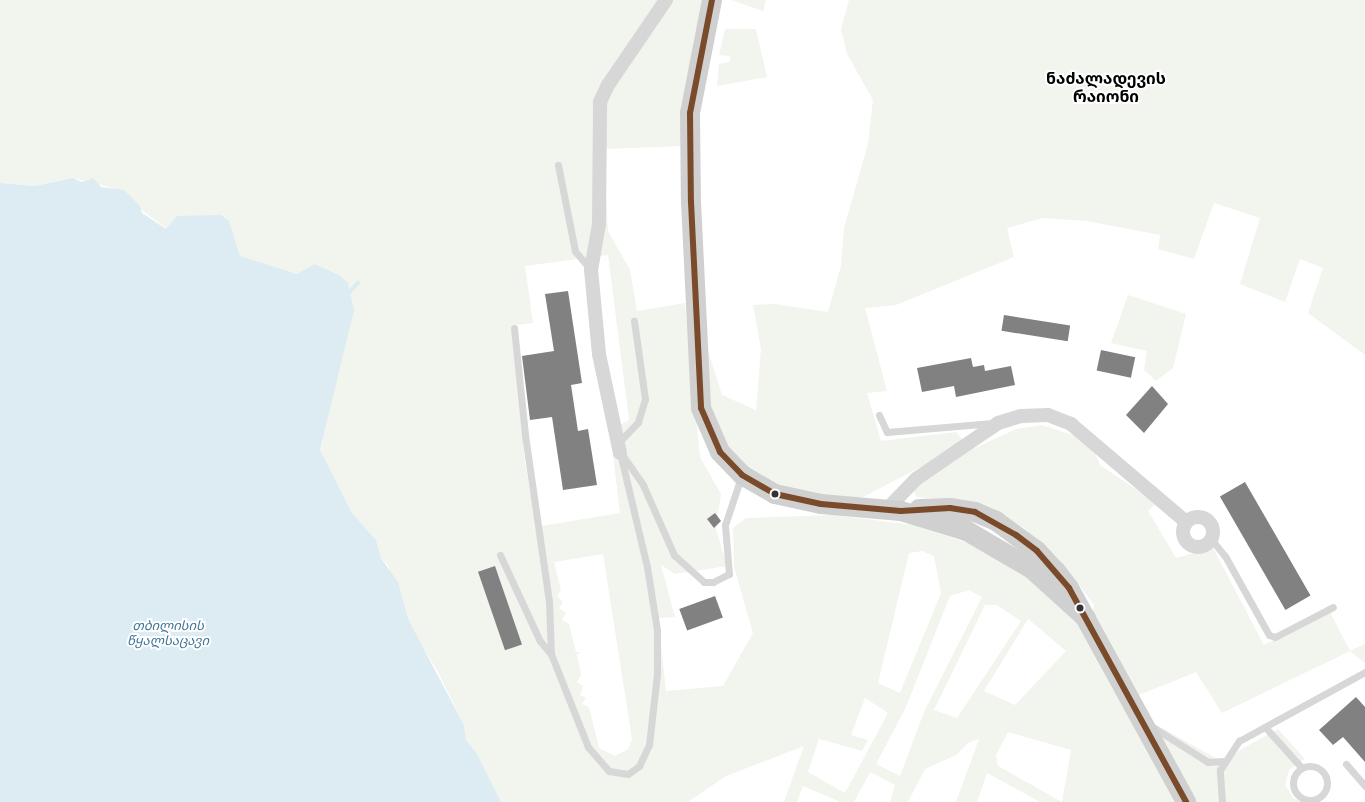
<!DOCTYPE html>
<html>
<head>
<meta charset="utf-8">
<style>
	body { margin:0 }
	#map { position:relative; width:1365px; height:802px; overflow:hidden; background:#fff; font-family:"Sofia Sans Condensed","Noto Sans Georgian",sans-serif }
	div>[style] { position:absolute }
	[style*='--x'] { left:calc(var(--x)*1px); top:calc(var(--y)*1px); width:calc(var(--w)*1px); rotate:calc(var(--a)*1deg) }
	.green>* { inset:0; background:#f1f5ed }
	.water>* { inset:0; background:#ddebf3 }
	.stream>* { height:3.5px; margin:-1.75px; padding:0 1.75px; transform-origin:1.75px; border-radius:1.75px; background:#ddebf3 }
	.building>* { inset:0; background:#818181; transform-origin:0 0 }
	.service>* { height:7px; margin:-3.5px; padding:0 3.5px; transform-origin:3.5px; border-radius:3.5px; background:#d7d7d7 }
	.service>.ring { margin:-3.5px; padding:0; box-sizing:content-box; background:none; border:7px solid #d7d7d7; border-radius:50% }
	.minor>* { height:14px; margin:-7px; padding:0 7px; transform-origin:7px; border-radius:7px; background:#d7d7d7 }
	.minor>.ring { margin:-7px; padding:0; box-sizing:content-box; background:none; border:14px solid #d7d7d7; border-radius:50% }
	.secondary>* { height:20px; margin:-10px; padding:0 10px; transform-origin:10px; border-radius:10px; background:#d0d0d0 }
	.bus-1>* { height:6px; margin:-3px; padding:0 3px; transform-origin:3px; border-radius:3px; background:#7a4b2a }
	.dots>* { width:11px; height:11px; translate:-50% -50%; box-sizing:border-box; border:2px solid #fff; border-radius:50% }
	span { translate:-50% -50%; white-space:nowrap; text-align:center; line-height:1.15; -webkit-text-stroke:4px #fff; paint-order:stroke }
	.water-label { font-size:13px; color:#3f7597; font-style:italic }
	.district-label { font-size:16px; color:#000; font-weight:700 }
</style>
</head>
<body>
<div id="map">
	<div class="green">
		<i style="clip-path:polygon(evenodd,0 0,707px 0,700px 15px,681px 107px,683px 146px,603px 149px,608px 231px,630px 270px,637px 311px,685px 303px,700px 457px,721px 494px,716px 529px,727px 566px,675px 574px,661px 565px,675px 617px,658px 618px,666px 691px,723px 686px,753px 633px,734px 567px,733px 528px,746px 518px,833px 515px,913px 525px,983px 548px,1028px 577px,1070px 614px,1098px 651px,1175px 802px,1062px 802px,1071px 750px,1008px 732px,996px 755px,998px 766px,1062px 802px,1040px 802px,987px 773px,977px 802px,956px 802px,979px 739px,968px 743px,956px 755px,925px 769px,908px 802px,890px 802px,895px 785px,870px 772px,854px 802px,840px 802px,803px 786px,797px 802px,784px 802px,804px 746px,726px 776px,688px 802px,501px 802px,476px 752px,466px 740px,464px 725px,438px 672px,421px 644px,415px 646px,388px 565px,381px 558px,376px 540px,352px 513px,320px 450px,323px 440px,314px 264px,297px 274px,263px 264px,240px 256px,229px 222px,178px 216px,167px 229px,112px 188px,73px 178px,35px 186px,0 183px,0 0,608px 255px,629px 420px,610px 430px,620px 513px,536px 527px,525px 462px,511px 326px,533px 323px,525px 266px,608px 255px,0 0,922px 551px,934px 556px,941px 593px,900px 693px,878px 683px,909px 553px,922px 551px,0 0,603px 554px,632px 739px,628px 749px,615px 756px,599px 748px,589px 707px,582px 704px,586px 698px,580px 695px,583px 686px,577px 682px,581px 675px,577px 654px,581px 652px,576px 652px,569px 624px,562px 620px,566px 613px,559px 608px,563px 602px,557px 596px,561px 590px,554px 562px,603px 554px,0 0,495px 566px,522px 644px,506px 650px,478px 572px,495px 566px,0 0,969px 590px,982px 597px,924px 712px,900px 776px,876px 764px,906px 707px,950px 596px,969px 590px,0 0,985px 605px,997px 605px,1021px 621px,957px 718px,934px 710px,985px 605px,0 0,1028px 619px,1066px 651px,1015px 705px,984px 691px,1028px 619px,0 0,865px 698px,888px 713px,845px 793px,808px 772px,819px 739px,862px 751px,868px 740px,851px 735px,865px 698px)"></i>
		<i style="clip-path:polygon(731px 0,766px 0,763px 11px)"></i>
		<i style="clip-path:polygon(849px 0,1365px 0,1365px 355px,1308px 313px,1323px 268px,1300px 259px,1285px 302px,1240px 284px,1260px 218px,1214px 203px,1194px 259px,1158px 249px,1160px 235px,1087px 221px,1043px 218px,1007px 228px,1014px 257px,896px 305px,865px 308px,887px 391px,867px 393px,881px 441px,956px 432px,962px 439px,942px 456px,863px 497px,808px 496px,755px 474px,724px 444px,708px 399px,703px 335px,722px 395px,756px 410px,761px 349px,753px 305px,775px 304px,828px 312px,841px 266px,844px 228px,868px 144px,873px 100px,847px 54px,841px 29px)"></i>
		<i style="clip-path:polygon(725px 29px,756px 29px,767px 77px,717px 86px,719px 64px,730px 62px,730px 56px,719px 55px)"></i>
		<i style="clip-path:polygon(1128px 295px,1186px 314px,1173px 368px,1156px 381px,1144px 370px,1147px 351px,1111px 343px)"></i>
		<i style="clip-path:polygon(1042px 425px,1079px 437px,1091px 445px,1100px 465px,1156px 503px,1148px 511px,1176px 558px,1213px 548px,1264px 645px,1330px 612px,1350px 651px,1365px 644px,1365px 663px,1350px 651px,1222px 713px,1196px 672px,1139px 695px,1092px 613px,1094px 605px,1068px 570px,1023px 527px,984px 507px,960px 500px,916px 497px,914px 490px,922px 482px,973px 449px,1016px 429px)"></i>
		<i style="clip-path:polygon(1153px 723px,1228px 765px,1238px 751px,1278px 729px,1305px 759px,1289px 770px,1285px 785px,1293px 798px,1302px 802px,1194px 802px)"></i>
	</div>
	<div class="water">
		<i style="clip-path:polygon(73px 178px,82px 182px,93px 178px,101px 187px,124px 190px,140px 206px,142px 213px,166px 229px,177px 216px,221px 215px,229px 221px,240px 256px,297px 274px,314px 264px,339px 275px,348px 283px,354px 310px,320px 450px,352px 513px,376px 540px,381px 558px,398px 582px,408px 619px,464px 725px,466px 740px,476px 752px,501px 802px,0 802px,0 183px,35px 186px)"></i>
	</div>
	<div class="stream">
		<i style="--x:348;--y:294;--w:15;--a:-48"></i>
	</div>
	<div class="building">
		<i style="clip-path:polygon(568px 291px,582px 383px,571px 385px,578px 431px,588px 429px,597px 485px,563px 490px,552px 417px,530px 420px,522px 356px,554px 351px,545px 294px)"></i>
		<i style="left:1004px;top:315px;width:67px;height:16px;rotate:9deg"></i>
		<i style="left:1101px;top:350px;width:35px;height:21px;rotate:12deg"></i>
		<i style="clip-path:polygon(971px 358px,973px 367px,984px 365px,985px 371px,1011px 366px,1015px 385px,956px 397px,954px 386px,922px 392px,917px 368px)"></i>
		<i style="clip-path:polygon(1152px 386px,1168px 404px,1144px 433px,1126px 415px)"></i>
		<i style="left:1245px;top:482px;width:131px;height:29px;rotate:60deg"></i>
		<i style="clip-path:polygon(715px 513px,721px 521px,714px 528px,707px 519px)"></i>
		<i style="left:495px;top:566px;width:83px;height:18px;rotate:71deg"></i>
		<i style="left:715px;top:596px;width:23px;height:38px;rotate:70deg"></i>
		<i style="clip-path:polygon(1356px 697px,1365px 707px,1365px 762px,1343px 737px,1333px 745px,1319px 730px)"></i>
	</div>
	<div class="service">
		<i style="--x:558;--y:165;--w:88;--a:78.8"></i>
		<i style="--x:575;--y:251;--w:25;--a:50"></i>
		<i style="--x:514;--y:328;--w:108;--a:84.1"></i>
		<i style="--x:525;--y:435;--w:169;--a:81.8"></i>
		<i style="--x:549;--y:602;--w:52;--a:87.8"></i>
		<i style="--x:879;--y:415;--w:19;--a:65"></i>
		<i style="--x:887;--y:432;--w:106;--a:-4.9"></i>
		<i style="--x:618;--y:443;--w:29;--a:-46"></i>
		<i style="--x:638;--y:422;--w:24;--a:-73"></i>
		<i style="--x:645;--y:399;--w:79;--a:-98"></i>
		<i style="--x:623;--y:456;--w:35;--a:55"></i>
		<i style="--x:643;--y:485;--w:77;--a:66.1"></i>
		<i style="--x:674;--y:555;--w:40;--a:42"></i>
		<i style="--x:704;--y:582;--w:9;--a:0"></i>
		<i style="--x:713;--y:582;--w:18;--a:-27"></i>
		<i style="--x:729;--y:574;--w:49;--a:-94.7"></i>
		<i style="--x:725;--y:525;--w:51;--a:-71.6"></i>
		<i style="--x:1211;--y:539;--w:22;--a:51"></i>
		<i style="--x:1225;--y:556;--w:90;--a:60.9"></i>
		<i style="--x:1269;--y:635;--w:6;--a:18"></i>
		<i style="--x:1275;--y:637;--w:65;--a:-27.3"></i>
		<i style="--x:500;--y:555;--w:95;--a:65.1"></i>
		<i style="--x:540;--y:641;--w:17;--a:50"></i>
		<i style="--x:551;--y:654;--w:100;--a:68.3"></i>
		<i style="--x:588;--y:747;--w:32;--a:49"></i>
		<i style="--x:609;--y:771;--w:19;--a:9"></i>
		<i style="--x:628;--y:774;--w:14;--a:-36"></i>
		<i style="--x:639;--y:766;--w:23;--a:-65"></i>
		<i style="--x:649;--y:745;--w:71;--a:-83.6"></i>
		<i style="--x:657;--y:674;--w:44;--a:-90"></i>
		<i style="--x:657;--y:630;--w:64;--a:-99"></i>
		<i style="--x:647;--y:567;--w:117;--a:-103.3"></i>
		<i style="--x:1151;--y:726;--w:67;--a:32.3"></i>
		<i style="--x:1208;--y:762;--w:16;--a:-4"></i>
		<i style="--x:1265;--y:727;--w:54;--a:48"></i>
		<i style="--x:1346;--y:764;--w:29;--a:49"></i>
		<i class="ring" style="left:1293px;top:766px;width:27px;height:27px"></i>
		<i style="--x:1222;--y:802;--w:32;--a:-94"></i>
		<i style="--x:1220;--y:770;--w:35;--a:-57"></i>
		<i style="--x:1239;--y:741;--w:144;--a:-28.7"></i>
	</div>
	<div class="minor">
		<i style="--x:620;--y:453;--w:101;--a:-102"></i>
		<i style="--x:599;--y:354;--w:84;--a:-95.4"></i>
		<i style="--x:591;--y:270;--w:47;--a:-80.1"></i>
		<i style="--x:599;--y:224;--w:122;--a:-89.5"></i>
		<i style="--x:600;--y:102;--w:19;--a:-65"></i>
		<i style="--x:608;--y:85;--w:103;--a:-55.7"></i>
		<i style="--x:887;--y:509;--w:42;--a:-46"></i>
		<i style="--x:916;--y:479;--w:99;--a:-34.3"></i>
		<i style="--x:998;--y:423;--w:24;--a:-17"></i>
		<i style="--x:1021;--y:416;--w:27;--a:-2"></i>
		<i style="--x:1048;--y:415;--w:25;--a:21"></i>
		<i style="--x:1071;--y:424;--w:151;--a:40.4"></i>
		<i class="ring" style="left:1183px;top:517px;width:16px;height:16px"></i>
	</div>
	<div class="secondary">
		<i style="--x:712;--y:0;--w:115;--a:101"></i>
		<i style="--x:690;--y:113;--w:89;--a:89.4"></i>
		<i style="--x:691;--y:202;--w:206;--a:87.2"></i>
		<i style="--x:701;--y:408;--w:48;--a:66.6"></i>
		<i style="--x:720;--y:452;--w:32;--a:46"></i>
		<i style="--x:742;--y:475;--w:38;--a:30"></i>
		<i style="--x:775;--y:494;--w:47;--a:12.3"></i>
		<i style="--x:821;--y:504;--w:80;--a:5"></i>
		<i style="--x:901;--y:511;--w:69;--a:16.9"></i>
		<i style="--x:967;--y:531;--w:75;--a:30.3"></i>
		<i style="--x:1032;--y:569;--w:73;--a:42.2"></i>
		<i style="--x:919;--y:509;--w:31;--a:-2"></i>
		<i style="--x:950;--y:508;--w:25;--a:9"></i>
		<i style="--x:975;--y:512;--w:23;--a:23"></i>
		<i style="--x:996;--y:521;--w:51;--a:36.2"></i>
		<i style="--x:1037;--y:551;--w:26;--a:47"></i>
		<i style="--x:1055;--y:570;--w:23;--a:52"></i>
		<i style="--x:1069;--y:588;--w:244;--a:61.3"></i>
	</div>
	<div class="bus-1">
		<i style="--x:712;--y:0;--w:115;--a:101"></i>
		<i style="--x:690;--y:113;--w:89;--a:89.4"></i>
		<i style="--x:691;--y:202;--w:206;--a:87.2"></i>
		<i style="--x:701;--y:408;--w:48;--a:66.6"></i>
		<i style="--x:720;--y:452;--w:32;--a:46"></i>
		<i style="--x:742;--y:475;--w:38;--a:30"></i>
		<i style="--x:775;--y:494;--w:47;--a:12.3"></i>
		<i style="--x:821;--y:504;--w:80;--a:5"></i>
		<i style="--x:901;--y:511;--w:49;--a:-3.5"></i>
		<i style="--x:950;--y:508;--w:25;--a:9"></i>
		<i style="--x:975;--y:512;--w:47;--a:29.3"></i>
		<i style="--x:1016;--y:535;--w:26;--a:37"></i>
		<i style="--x:1037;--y:551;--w:49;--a:49.1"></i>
		<i style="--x:1069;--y:588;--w:244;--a:61.3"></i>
	</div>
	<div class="dots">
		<i style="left:775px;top:494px;background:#333"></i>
		<i style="left:1080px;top:608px;background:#333"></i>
	</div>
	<div class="water-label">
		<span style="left:168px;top:634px">თბილისის<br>წყალსაცავი</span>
	</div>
	<div class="district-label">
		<span style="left:1106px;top:89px">ნაძალადევის<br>რაიონი</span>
	</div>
</div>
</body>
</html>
